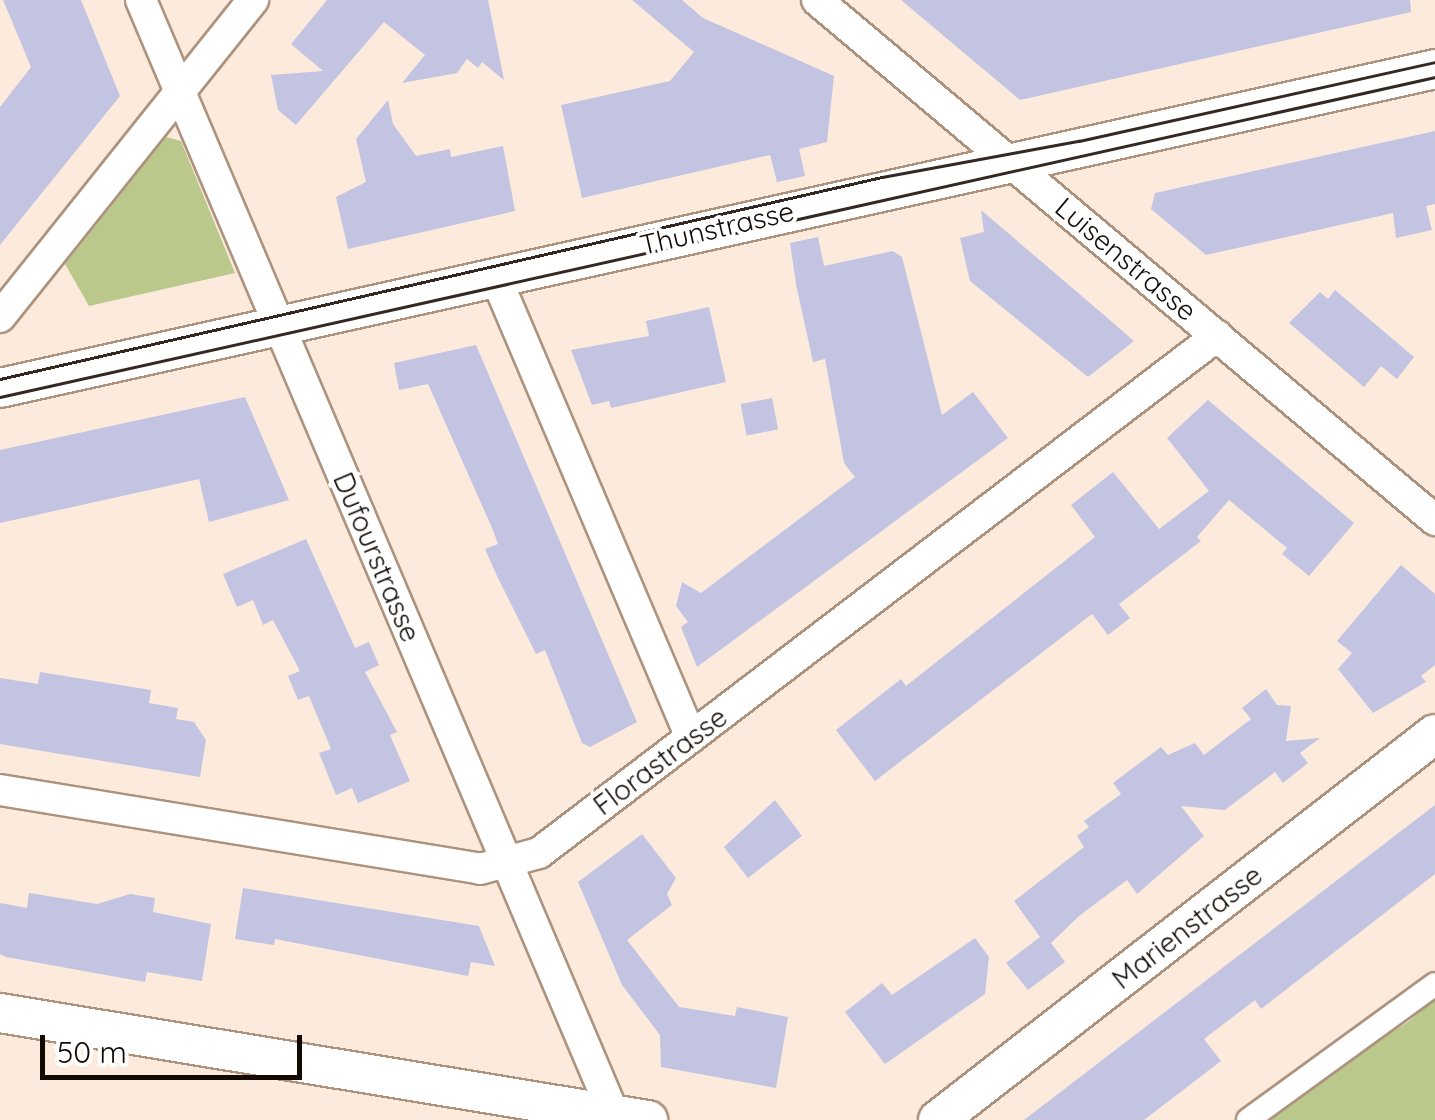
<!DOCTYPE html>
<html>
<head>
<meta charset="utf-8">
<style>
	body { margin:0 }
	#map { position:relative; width:1435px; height:1120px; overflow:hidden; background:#fcebdd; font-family:Quicksand,sans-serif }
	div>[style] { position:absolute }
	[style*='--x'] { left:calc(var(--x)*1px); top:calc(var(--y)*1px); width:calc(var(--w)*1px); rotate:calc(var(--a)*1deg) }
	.green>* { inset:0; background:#bac88c }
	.building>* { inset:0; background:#c3c3e2; transform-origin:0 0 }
	.roads { filter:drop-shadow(2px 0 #ad937d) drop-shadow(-2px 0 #ad937d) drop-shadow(0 2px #ad937d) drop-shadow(0 -2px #ad937d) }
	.pedestrian>* { height:22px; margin:-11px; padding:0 11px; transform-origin:11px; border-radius:11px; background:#fff }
	.minor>* { height:30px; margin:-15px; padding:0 15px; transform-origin:15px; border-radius:15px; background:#fff }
	.tertiary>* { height:38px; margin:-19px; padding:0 19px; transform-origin:19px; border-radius:19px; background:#fff }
	.tram>* { height:2.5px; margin:-1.25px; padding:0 1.25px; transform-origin:1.25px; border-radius:1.25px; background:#332922 }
	span { translate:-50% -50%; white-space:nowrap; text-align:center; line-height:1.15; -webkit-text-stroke:8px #fff; paint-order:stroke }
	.street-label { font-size:28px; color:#130a04 }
	.scale { position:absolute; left:40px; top:1035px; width:262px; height:45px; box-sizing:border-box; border:5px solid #130a04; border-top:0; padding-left:12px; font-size:30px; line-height:35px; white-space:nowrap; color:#130a04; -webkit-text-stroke:8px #fff; paint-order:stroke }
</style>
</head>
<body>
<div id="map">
	<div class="green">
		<i style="clip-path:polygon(166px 137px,181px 141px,235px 273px,89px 306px,65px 264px)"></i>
		<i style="clip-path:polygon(1435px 999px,1435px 1120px,1249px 1120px,1408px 1022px)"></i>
	</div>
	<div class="building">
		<i style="clip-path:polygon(3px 0,81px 0,120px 96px,0 245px,0 107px,31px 67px)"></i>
		<i style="clip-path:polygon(327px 0,488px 0,504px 80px,482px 62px,478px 68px,467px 59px,457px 73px,402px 83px,425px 55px,384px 22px,296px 125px,278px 110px,271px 75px,323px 71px,291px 44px)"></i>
		<i style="clip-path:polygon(632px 0,682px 0,703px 18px,834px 76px,827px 142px,799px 149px,805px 176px,777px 182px,770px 155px,582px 198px,561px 105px,670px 81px,694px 52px)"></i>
		<i style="clip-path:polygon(901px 0,1410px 0,1411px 12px,1020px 100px)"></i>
		<i style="clip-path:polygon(388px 100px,393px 124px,416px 156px,450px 149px,451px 157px,503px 146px,515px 211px,348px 249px,336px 197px,366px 182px,356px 139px)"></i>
		<i style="clip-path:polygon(1435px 131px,1435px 204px,1426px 206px,1432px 230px,1396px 238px,1393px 213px,1206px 255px,1151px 209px,1155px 193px)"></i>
		<i style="clip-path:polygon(981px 210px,1104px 315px,1134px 341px,1088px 377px,970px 281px,960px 238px,984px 232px)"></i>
		<i style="clip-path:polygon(818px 237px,824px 266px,893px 251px,902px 257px,942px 415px,973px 392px,1008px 438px,697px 667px,681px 627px,688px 622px,676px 606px,682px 582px,701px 593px,855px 477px,844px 463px,825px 359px,813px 362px,796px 284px,790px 243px)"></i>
		<i style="clip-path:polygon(1335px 290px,1414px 357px,1397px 379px,1381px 366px,1364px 387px,1289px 323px,1320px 292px,1328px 299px)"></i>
		<i style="clip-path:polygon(709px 307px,726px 382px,611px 408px,609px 401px,592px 405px,571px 350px,649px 336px,646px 321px)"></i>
		<i style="clip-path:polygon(476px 345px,637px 722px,590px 747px,582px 743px,545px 650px,536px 654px,497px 576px,485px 549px,498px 544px,493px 530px,428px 384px,399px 390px,394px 363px)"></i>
		<i style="clip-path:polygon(245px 397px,289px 500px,209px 522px,199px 479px,0 523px,0 450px)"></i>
		<i style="left:772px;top:398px;width:32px;height:32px;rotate:79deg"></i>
		<i style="clip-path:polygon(1208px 400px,1354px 523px,1309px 576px,1282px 554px,1287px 548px,1229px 500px,1197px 537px,1201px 541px,1119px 604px,1130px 618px,1108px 635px,1092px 614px,875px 781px,836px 730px,901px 679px,906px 686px,1095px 537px,1071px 505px,1113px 472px,1159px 529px,1209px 491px,1167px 438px)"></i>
		<i style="clip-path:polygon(306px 539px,355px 648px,369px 642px,379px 665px,365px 672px,397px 732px,390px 735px,410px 781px,358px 803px,352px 788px,336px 795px,319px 753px,331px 749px,309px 696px,298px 700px,288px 676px,300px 671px,273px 620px,263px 625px,253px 600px,237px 607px,223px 574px)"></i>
		<i style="clip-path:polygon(1401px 565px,1435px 594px,1435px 665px,1421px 676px,1426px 682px,1373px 713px,1338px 669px,1352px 653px,1337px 641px)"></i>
		<i style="clip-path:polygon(40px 672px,151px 690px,149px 703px,178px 708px,176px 719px,194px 722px,206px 740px,200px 777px,0 744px,0 678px,38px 684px)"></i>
		<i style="clip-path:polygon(1266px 689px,1277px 705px,1291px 706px,1286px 741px,1320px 738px,1300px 753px,1308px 763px,1283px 783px,1275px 772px,1225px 810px,1181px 806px,1204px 836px,1137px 894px,1127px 880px,1079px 916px,1051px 943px,1065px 962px,1028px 990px,1006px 963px,1040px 937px,1014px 901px,1084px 847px,1077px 836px,1089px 827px,1084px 821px,1121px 794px,1113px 783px,1161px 747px,1168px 755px,1195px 743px,1204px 755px,1251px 719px,1242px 708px)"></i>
		<i style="clip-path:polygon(775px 800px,802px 836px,748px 878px,724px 847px)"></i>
		<i style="clip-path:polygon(1435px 805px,1435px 874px,1261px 1009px,1255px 1000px,1204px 1039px,1221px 1061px,1144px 1120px,1024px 1120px)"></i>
		<i style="clip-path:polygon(642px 834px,676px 878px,667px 894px,672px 905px,627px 940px,679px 1007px,735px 1016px,737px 1007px,788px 1017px,776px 1088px,661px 1067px,660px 1035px,622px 985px,578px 882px)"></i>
		<i style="clip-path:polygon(243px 888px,479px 926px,495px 966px,471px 962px,468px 976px,275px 939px,274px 945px,235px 939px)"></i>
		<i style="clip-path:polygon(29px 893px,97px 904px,130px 894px,155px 898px,153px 912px,211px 924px,202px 981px,147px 972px,145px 982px,6px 957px,0 954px,0 903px,27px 908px)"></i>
		<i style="clip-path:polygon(975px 938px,989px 957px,985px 994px,885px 1064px,845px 1012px,882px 983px,892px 995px)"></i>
	</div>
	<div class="roads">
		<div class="pedestrian">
			<i style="--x:1248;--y:1120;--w:231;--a:-36"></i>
		</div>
		<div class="minor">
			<i style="--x:141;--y:0;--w:1211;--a:67.01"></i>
			<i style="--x:817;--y:0;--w:808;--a:40.08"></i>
			<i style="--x:496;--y:278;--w:499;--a:67"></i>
			<i style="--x:0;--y:317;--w:406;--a:-51.4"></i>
			<i style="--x:0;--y:790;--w:486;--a:9.3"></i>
			<i style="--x:480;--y:869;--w:61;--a:-15.2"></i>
			<i style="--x:539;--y:853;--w:853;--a:-37.33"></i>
		</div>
		<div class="tertiary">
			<i style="--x:0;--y:388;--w:1470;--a:-12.53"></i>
			<i style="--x:0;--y:1013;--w:657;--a:9.38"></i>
			<i style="--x:938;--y:1120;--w:629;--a:-37.84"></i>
		</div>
	</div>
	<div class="tram">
		<i style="--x:0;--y:379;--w:905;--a:-12.9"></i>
		<i style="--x:882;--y:177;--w:200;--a:-10.4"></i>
		<i style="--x:1079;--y:141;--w:365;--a:-12.5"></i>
		<i style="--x:0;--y:397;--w:1470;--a:-12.57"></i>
	</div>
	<div class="street-label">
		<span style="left:717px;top:228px;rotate:-13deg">Thunstrasse</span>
		<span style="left:1126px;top:259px;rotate:40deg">Luisenstrasse</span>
		<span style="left:377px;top:557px;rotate:67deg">Dufourstrasse</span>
		<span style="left:660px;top:761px;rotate:-37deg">Florastrasse</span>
		<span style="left:1187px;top:927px;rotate:-38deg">Marienstrasse</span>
	</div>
	<div class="scale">50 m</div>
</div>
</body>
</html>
